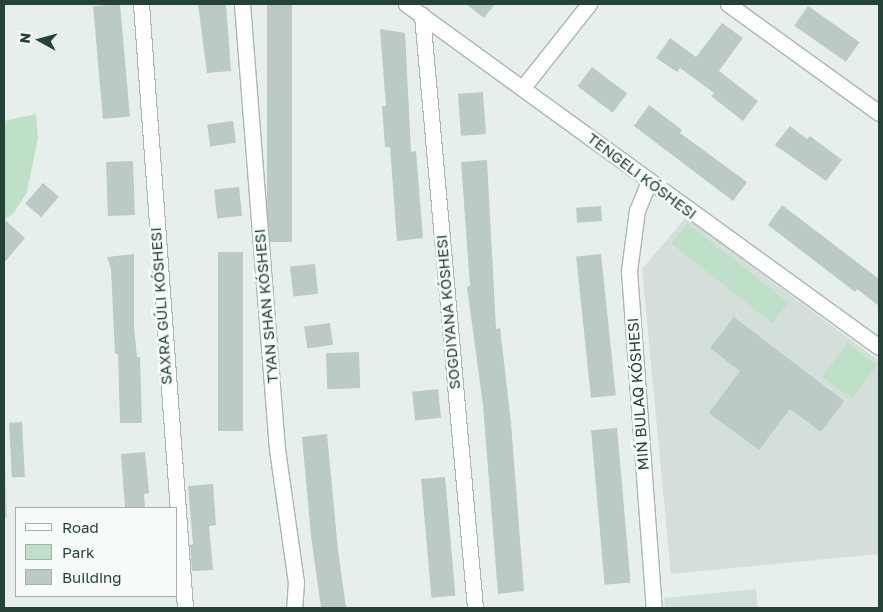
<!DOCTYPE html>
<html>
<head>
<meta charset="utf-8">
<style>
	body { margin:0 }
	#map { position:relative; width:883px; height:612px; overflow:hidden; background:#e6efeb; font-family:"Golos Text",sans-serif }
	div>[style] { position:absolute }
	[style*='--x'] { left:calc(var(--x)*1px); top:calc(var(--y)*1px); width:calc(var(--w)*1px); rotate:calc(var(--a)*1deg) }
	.built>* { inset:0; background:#d4dfda }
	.green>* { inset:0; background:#bfe0c8; transform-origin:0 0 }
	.building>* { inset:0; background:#bbcac4; transform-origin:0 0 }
	.roads { filter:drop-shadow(1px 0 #a8b8b2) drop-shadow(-1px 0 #a8b8b2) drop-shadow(0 1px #a8b8b2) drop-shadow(0 -1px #a8b8b2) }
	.minor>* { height:15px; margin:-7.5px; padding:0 7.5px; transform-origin:7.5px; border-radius:7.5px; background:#fff }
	span { translate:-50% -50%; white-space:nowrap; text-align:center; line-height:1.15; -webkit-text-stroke:5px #f7fbf9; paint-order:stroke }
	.street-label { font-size:15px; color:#24423a }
	.frame { position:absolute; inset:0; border:5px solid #24423a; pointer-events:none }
	.legend { position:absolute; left:15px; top:507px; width:162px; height:90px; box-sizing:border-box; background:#f7fbf9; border:1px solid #a3b1ad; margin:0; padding:6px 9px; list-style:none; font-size:15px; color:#24423a }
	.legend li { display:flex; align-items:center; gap:10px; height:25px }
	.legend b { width:25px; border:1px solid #a3b1ad }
	.north { position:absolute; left:15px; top:15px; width:50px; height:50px; -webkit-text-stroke:4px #f7fbf9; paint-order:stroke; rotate:277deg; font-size:14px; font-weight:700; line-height:20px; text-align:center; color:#24423a }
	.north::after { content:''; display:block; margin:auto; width:18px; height:22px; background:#24423a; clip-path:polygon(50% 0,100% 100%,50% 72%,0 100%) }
</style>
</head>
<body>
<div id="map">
	<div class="built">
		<i style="clip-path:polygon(686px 217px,879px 361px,879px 554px,671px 574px,642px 269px)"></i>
		<i style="clip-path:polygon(756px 589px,758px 608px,665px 608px,664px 598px)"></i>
	</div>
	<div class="green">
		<i style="clip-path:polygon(36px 114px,38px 138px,27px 192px,14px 213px,4px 220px,4px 121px)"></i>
		<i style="left:687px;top:223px;width:129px;height:26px;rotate:38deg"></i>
		<i style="left:847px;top:343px;width:37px;height:42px;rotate:36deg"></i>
		<i style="clip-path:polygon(4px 434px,7px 517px,4px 520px)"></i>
	</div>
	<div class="building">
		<i style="left:120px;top:4px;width:113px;height:27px;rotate:85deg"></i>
		<i style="clip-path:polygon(198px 4px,226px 4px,231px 71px,207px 73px)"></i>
		<i style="left:267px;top:4px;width:25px;height:238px"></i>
		<i style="clip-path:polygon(466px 4px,495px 4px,484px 18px)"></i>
		<i style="left:808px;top:6px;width:63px;height:24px;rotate:35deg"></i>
		<i style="clip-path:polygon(722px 23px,743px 38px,719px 71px,758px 101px,743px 121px,711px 96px,714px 93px,680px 68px,677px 72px,656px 58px,670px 38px,696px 57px)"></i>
		<i style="clip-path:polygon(380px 29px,405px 33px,411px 152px,416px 151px,423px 238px,397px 241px,390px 147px,385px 147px,382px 106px,386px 106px)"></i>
		<i style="left:592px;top:67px;width:44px;height:24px;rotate:37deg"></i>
		<i style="left:483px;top:92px;width:42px;height:25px;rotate:86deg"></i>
		<i style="clip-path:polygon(649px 105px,682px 130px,680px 133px,747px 182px,733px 201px,634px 126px)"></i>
		<i style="left:233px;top:121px;width:22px;height:26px;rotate:82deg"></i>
		<i style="clip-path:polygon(790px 126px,807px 139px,810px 136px,842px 160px,826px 181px,775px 145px)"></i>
		<i style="clip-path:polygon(487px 160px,496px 329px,500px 328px,511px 423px,524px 591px,498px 594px,483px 405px,467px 287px,470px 286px,461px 162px)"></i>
		<i style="left:133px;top:161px;width:54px;height:27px;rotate:88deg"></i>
		<i style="left:43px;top:183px;width:21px;height:27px;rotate:41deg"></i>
		<i style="left:239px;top:187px;width:29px;height:25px;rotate:84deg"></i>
		<i style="clip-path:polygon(782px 205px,879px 279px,879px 306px,857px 289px,855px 292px,768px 225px)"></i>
		<i style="left:601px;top:206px;width:15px;height:25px;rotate:86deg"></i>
		<i style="clip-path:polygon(4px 219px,25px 238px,4px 263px)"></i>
		<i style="left:218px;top:252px;width:25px;height:179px"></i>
		<i style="clip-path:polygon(134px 254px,134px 327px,137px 357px,140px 357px,142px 423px,120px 423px,118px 354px,115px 354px,111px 269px,107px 257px)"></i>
		<i style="left:601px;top:254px;width:142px;height:25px;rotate:84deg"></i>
		<i style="left:315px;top:264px;width:30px;height:25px;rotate:84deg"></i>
		<i style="clip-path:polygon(734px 317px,844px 401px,821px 432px,790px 409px,759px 450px,709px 413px,740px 371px,710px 348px)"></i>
		<i style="left:330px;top:323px;width:22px;height:26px;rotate:82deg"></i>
		<i style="left:359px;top:352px;width:36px;height:33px;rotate:88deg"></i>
		<i style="left:438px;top:389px;width:29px;height:26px;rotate:84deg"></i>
		<i style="left:22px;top:422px;width:55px;height:13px;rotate:87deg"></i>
		<i style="left:617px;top:428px;width:155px;height:26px;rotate:85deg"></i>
		<i style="clip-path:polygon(327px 434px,338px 550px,346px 608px,321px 608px,311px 536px,302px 437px)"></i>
		<i style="clip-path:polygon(145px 452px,149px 493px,144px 494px,145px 508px,125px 508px,121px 454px)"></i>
		<i style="left:445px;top:477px;width:119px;height:24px;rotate:85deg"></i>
		<i style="clip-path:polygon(213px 484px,216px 525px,209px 526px,213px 570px,192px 571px,190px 545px,193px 544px,188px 486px)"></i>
	</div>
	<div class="roads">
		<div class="minor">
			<i style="--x:141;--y:4;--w:606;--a:85.83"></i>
			<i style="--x:242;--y:4;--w:446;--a:85.5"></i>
			<i style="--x:277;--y:449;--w:134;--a:81.9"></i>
			<i style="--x:296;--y:582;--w:26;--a:94"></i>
			<i style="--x:406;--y:4;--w:584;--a:35.95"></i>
			<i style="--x:728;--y:4;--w:186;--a:35.8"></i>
			<i style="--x:422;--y:15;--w:595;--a:84.89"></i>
			<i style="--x:524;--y:86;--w:105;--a:-51.6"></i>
			<i style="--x:649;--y:181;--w:31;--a:112"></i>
			<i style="--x:637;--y:210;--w:62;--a:97.5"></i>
			<i style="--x:629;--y:271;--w:338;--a:85.8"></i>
		</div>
	</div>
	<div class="street-label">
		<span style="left:642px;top:176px;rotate:37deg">TENGELI KÓSHESI</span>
		<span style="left:161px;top:306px;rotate:-94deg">SAXRA GÚLI KÓSHESI</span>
		<span style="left:266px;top:306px;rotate:-95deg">TYAN SHAN KÓSHESI</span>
		<span style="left:448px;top:312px;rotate:-95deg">SOGDIYANA KÓSHESI</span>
		<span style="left:638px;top:394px;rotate:-94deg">MIŃ BULAQ KÓSHESI</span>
	</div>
	<div class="frame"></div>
	<ul class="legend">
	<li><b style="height:6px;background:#fff"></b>Road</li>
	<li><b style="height:14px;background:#bfe0c8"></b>Park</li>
	<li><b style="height:14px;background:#bbcac4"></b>Building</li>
	</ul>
	<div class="north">N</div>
</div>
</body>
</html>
